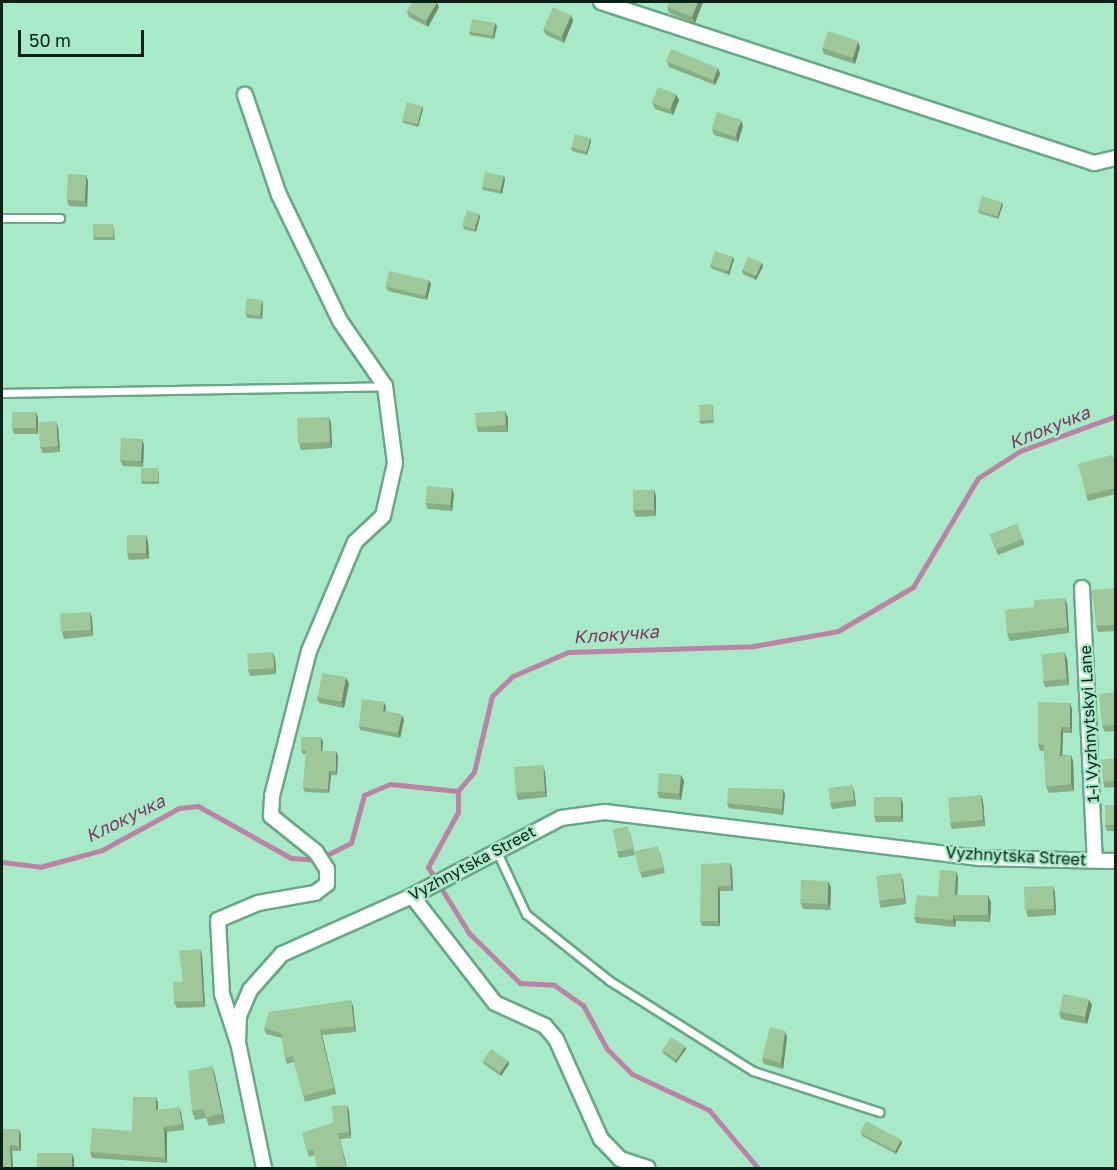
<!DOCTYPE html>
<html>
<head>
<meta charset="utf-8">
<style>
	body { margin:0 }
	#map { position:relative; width:1117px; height:1170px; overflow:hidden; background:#a8e9c8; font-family:"Golos Text",sans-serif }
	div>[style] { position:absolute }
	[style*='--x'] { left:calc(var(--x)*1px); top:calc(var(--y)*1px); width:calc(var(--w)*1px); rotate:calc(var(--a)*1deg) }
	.stream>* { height:5px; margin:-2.5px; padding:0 2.5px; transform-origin:2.5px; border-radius:2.5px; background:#bb82a5 }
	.roads { filter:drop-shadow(2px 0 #68a788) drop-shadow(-2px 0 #68a788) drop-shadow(0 2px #68a788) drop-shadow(0 -2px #68a788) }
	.lane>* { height:7px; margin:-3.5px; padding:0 3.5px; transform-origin:3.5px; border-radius:3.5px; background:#fff }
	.street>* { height:14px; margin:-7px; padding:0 7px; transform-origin:7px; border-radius:7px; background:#fff }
	.wall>* { inset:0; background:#88ac84; transform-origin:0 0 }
	.shaded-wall>* { inset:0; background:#6f8c6b }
	.building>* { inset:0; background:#9ec899; transform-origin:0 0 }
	span { translate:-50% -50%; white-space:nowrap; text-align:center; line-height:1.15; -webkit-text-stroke:4.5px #a8e9c8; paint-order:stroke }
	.street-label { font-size:16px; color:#072216 }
	.water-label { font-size:18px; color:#7e3767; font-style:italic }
	.frame { position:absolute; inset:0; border:3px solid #072216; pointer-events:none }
	.scale { position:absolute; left:18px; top:30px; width:126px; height:27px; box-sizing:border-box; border:3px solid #072216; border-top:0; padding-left:8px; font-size:18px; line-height:21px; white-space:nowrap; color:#072216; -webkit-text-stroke:4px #a8e9c8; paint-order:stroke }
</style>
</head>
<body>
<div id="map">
	<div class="stream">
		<i style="--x:458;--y:791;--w:21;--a:90"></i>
		<i style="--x:458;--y:812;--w:63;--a:118.6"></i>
		<i style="--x:428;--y:867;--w:78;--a:58.2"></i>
		<i style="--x:469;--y:933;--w:71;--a:44.4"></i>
		<i style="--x:520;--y:983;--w:34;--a:3"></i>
		<i style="--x:554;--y:985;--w:35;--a:35"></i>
		<i style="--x:583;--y:1005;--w:50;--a:61.4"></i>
		<i style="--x:607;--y:1049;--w:35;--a:45"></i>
		<i style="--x:632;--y:1074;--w:85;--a:25.1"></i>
		<i style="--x:709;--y:1110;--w:76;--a:49.8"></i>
		<i style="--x:2;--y:862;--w:38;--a:7"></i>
		<i style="--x:40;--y:867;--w:64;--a:-15.3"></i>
		<i style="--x:102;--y:850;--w:88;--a:-28.6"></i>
		<i style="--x:179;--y:808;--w:19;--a:-6"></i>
		<i style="--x:198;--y:806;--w:107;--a:29.2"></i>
		<i style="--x:291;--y:858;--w:26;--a:4"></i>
		<i style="--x:317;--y:860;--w:38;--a:-27"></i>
		<i style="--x:351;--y:843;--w:50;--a:-74.8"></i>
		<i style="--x:364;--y:795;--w:28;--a:-23"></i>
		<i style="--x:390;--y:784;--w:68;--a:5.9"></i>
		<i style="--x:458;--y:791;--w:25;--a:-50"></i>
		<i style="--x:474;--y:772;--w:78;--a:-76.7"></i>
		<i style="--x:492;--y:696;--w:29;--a:-44"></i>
		<i style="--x:513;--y:676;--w:60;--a:-23.6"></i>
		<i style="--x:568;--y:652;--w:186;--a:-1.8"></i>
		<i style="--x:754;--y:646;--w:85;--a:-10.1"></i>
		<i style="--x:838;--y:631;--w:87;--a:-30.4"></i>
		<i style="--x:913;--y:587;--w:127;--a:-59.2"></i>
		<i style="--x:978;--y:478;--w:50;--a:-32.7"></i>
		<i style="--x:1020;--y:451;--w:102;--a:-20"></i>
	</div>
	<div class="roads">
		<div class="lane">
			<i style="--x:2;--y:218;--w:58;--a:0"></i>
			<i style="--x:2;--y:393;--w:383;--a:-1"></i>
			<i style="--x:496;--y:850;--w:71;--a:64.9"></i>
			<i style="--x:526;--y:914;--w:107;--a:38.6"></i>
			<i style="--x:610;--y:981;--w:169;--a:32.2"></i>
			<i style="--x:753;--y:1071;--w:133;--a:18"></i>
		</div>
		<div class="street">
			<i style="--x:601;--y:2;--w:519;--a:18.09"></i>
			<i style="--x:1094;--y:163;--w:23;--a:-13"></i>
			<i style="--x:1082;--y:588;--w:272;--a:87.3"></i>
			<i style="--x:412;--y:896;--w:135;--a:52.2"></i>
			<i style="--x:495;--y:1003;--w:55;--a:24.7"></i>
			<i style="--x:545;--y:1026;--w:17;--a:50"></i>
			<i style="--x:556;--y:1039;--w:110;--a:65.8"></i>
			<i style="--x:601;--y:1139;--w:28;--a:46"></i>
			<i style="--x:620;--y:1159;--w:29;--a:18"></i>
			<i style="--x:238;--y:1043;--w:52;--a:-108.1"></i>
			<i style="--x:222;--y:994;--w:74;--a:-93.1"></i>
			<i style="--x:218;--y:920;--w:43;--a:-23"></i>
			<i style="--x:258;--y:903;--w:58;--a:-10"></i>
			<i style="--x:315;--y:893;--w:15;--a:-37"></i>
			<i style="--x:327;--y:884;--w:15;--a:-90"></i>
			<i style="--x:327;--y:869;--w:20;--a:-123"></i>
			<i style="--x:316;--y:852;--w:58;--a:-141.3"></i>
			<i style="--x:271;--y:816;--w:20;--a:-87"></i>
			<i style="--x:272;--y:796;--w:150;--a:-75.7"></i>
			<i style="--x:309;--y:651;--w:118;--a:-67.1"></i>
			<i style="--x:355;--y:542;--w:38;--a:-43"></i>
			<i style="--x:383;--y:516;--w:54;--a:-77.2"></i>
			<i style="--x:395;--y:463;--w:78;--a:-97.4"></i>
			<i style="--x:385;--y:386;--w:79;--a:-124.7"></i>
			<i style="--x:340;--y:321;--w:140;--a:-115.8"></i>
			<i style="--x:279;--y:195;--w:106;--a:-108.8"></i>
			<i style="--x:264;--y:1168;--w:128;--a:-101.7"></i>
			<i style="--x:238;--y:1043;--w:27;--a:-88"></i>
			<i style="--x:239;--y:1016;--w:28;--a:-67"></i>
			<i style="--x:250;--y:990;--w:48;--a:-48.4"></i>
			<i style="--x:282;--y:954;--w:142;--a:-24"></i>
			<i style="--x:412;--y:896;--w:168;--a:-27.6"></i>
			<i style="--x:561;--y:818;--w:44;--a:-7.8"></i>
			<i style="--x:605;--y:812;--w:379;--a:7"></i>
			<i style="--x:981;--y:858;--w:135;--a:1.3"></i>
		</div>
	</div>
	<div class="wall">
		<i style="clip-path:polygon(703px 2px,695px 23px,669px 13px,667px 7px)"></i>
		<i style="clip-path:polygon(439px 7px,428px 27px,409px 17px,407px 11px)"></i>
		<i style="clip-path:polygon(571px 15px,573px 21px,564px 43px,546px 35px,543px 29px)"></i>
		<i style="clip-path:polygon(497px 26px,494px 39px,470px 35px,469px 32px)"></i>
		<i style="clip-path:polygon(860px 47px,855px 64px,824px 54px,822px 48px)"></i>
		<i style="clip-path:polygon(667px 61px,720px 74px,715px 85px,669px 67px)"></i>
		<i style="clip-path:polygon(679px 100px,673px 115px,655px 109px,652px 103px)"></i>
		<i style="clip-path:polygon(422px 106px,423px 109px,418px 127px,404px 123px,402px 120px)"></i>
		<i style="clip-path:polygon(743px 126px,738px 142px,714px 135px,712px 129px)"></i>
		<i style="clip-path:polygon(591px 141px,587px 155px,572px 151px,571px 147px)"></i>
		<i style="clip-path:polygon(504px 176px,505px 179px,502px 194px,483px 190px,482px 187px)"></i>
		<i style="clip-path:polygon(88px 181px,87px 207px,69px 206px,67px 200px)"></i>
		<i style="clip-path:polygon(1003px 205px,998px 219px,979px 213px,978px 210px)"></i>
		<i style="clip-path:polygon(479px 214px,480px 217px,476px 232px,464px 229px,463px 226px)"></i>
		<i style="clip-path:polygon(114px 227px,115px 240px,94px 240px,93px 237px)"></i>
		<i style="clip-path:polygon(734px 260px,729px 275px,711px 268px,710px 265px)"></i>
		<i style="clip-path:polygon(762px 263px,763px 266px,756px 280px,743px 274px,742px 270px)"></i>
		<i style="clip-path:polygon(431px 284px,427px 300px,388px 291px,386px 287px)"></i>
		<i style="clip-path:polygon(263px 303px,262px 319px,247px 318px,246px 314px)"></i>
		<i style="clip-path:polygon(712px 404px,713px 407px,714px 423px,701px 424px,699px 421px)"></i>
		<i style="clip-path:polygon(505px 411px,508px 418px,508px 432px,478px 432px,476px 426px)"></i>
		<i style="clip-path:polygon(36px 412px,38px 418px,38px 434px,14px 434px,12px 428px)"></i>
		<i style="clip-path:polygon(329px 417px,331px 423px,332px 448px,301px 450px,299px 444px)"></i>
		<i style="clip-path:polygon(58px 427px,60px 452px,43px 453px,40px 447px)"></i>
		<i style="clip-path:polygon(144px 445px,143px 467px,123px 466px,120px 460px)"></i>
		<i style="clip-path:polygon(1112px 455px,1116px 465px,1116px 494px,1088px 501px,1086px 495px)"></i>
		<i style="clip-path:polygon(159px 471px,159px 484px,142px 484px,141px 481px)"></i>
		<i style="clip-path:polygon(452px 488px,454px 494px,452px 511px,428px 509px,425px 503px)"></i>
		<i style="clip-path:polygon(656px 496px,656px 516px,636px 517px,633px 510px)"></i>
		<i style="left:1017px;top:524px;width:22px;height:29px;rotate:69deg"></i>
		<i style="clip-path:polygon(146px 535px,148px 542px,149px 559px,129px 560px,127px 554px)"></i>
		<i style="clip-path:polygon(1116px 588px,1116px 631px,1098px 632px,1096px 626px)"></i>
		<i style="clip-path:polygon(1065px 598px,1067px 604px,1069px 633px,1010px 641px,1007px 634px,1034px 607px)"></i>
		<i style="clip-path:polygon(90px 612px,92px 618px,93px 636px,64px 639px,62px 632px)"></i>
		<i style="clip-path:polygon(275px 658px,276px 674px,250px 676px,248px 670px)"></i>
		<i style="clip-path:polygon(1067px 658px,1069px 685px,1045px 687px,1043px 681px)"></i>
		<i style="clip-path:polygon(349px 684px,344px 708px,319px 703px,317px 697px)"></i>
		<i style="clip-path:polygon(1116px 692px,1116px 731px,1105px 732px,1102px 726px)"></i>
		<i style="clip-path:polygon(1070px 703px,1072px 709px,1072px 733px,1063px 733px,1062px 755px,1071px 755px,1073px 761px,1074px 791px,1049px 793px,1046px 787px,1044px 751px,1040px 751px,1038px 744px)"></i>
		<i style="clip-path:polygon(386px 707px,385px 711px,402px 715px,404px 720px,400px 738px,360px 730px,359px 726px)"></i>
		<i style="clip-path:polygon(323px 742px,322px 751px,338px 756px,337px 775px,331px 775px,329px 793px,305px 792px,303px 788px,306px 754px,303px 754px,301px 750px)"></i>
		<i style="clip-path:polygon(1116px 758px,1116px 787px,1105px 788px,1103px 782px)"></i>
		<i style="clip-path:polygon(545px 772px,547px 797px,518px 800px,516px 794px)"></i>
		<i style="clip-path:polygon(681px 775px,684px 781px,681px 800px,659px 798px,657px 792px)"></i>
		<i style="clip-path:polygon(854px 791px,856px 806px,832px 809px,830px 803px)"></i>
		<i style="clip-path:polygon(785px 794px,783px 815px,729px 808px,727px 803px)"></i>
		<i style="clip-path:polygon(981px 795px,983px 801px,985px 826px,952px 829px,950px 823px)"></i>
		<i style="clip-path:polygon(901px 797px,903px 804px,903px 822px,876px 822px,874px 816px)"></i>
		<i style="clip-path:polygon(1116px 805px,1116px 831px,1107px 831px,1105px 825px)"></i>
		<i style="clip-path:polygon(630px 832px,635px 855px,619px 858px,617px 852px)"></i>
		<i style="clip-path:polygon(660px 852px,665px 873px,642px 878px,640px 872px)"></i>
		<i style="clip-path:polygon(730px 863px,732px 868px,733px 891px,720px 891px,720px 926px,702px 926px,700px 921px)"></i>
		<i style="clip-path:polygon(958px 877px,957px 895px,991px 902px,990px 922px,956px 921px,955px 927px,916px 923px,914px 917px,938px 897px)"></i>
		<i style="clip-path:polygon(903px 880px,906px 904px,881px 908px,879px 902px)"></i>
		<i style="clip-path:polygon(1053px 886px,1055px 893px,1056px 915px,1028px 917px,1026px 911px)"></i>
		<i style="clip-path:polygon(831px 887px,830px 910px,803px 909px,801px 903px)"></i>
		<i style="clip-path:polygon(202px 955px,205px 1007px,177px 1008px,174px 1002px,183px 982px)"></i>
		<i style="clip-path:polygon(1092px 1005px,1087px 1024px,1061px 1019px,1059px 1012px)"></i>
		<i style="clip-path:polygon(353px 1006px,356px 1032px,322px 1035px,336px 1094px,305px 1102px,294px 1062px,287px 1064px,285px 1058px,282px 1038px,266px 1034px,264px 1028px)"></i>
		<i style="clip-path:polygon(787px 1037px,783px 1069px,764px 1064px,762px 1058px)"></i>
		<i style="clip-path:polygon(686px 1049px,676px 1063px,663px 1053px,662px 1050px)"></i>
		<i style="clip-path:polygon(483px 1061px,508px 1061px,509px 1064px,501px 1076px,484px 1064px)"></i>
		<i style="clip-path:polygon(212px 1066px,215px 1075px,225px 1123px,209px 1126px,206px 1118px,195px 1120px,192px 1111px)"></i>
		<i style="clip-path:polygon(156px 1097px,158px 1103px,158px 1110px,181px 1112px,184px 1130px,167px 1132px,167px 1163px,92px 1158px,90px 1152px,132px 1131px)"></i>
		<i style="clip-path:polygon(347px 1105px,349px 1111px,351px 1138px,340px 1139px,314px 1155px,309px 1157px,302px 1133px,333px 1123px)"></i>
		<i style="clip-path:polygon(2px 1129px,21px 1135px,21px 1151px,12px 1151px,13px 1168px,2px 1168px)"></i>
		<i style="clip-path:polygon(861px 1133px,901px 1140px,902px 1143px,896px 1154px,862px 1136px)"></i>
	</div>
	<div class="shaded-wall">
		<i style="clip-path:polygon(437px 2px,439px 7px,428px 27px,426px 21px)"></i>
		<i style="clip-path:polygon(698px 2px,703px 2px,695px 23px,692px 17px)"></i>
		<i style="clip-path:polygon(571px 15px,573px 21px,564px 43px,562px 37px)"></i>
		<i style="clip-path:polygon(495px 23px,497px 26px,494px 39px,493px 36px)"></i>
		<i style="clip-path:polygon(858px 41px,860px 47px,855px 64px,852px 58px)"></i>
		<i style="clip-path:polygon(718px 68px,720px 74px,715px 85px,713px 79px)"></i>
		<i style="clip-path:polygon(676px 94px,679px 100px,673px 115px,671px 109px)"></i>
		<i style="clip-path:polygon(422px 106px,423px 109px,418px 127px,417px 124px)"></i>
		<i style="clip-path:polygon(741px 120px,743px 126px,738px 142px,736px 136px)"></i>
		<i style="clip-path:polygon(590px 138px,591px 141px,587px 155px,586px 152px)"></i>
		<i style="clip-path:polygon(86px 175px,88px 181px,87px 207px,85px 201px)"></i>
		<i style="clip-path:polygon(504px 176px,505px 179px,502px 194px,500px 191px)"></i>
		<i style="clip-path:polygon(1002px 202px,1003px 205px,998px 219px,997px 216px)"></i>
		<i style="clip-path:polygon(479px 214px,480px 217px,476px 232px,475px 229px)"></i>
		<i style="clip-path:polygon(733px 257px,734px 260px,729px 275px,727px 272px)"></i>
		<i style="clip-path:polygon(762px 263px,763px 266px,756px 280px,755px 277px)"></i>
		<i style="clip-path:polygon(429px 280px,431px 284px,427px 300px,425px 295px)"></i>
		<i style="clip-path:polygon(262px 300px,263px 303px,262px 319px,261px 316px)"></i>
		<i style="clip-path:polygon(505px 411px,508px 418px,508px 432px,506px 425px)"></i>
		<i style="clip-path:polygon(36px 412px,38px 418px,38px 434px,36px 428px)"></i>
		<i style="clip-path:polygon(329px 417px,331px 423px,332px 448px,330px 442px)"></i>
		<i style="clip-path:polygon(56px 421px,58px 427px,60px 452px,58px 446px)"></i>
		<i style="clip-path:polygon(142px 439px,144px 445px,143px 467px,141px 461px)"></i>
		<i style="clip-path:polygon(452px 488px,454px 494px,452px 511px,450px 505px)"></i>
		<i style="clip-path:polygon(654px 490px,656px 496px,656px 516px,654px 510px)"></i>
		<i style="clip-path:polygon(146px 535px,148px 542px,149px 559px,146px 553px)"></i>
		<i style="clip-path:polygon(1065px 598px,1067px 604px,1069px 633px,1067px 627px)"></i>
		<i style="clip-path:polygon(90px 612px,92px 618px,93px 636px,91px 630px)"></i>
		<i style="clip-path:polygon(273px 652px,275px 658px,276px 674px,274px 668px)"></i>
		<i style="clip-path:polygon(1064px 652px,1067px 658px,1069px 685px,1067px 679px)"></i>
		<i style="clip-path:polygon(346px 677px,349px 684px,344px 708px,341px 702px)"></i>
		<i style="clip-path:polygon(384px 702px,386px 707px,385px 716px,383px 711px)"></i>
		<i style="clip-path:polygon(1070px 703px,1072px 709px,1072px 733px,1070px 727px)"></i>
		<i style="clip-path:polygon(402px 715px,404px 720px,400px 738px,398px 733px)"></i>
		<i style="clip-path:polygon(1061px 727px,1063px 733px,1062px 762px,1060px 756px)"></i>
		<i style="clip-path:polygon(321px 737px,323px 742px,322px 755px,321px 751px)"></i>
		<i style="clip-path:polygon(336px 751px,338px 756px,337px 775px,336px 771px)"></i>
		<i style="clip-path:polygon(1071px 755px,1073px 761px,1074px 791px,1071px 784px)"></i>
		<i style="clip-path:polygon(543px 765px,545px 772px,547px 797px,545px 791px)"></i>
		<i style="clip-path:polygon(329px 771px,331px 775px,329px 793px,328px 789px)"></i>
		<i style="clip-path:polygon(681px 775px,684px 781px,681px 800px,679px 794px)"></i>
		<i style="clip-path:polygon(852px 785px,854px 791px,856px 806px,854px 800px)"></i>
		<i style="clip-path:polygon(783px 789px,785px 794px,783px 815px,782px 809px)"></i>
		<i style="clip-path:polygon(981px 795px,983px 801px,985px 826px,983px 820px)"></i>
		<i style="clip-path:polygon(901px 797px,903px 804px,903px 822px,901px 816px)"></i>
		<i style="clip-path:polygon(730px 863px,732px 868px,733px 891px,731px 886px)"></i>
		<i style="clip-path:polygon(956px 871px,958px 877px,957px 901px,955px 895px)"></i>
		<i style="clip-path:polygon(901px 873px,903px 880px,906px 904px,904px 898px)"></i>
		<i style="clip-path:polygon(828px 881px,831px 887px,830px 910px,828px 904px)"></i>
		<i style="clip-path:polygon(718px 886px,720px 891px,720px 926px,718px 921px)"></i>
		<i style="clip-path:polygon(1053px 886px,1055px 893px,1056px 915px,1054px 909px)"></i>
		<i style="clip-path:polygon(988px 895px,991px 902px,990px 922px,988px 915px)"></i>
		<i style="clip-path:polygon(953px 915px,956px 921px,955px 927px,953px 920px)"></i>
		<i style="clip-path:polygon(200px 949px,202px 955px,205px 1007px,203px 1001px)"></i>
		<i style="clip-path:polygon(1089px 999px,1092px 1005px,1087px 1024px,1085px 1018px)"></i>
		<i style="clip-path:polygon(351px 1000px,353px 1006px,356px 1032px,354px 1026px)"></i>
		<i style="clip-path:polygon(320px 1030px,322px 1035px,336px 1094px,334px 1088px)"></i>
		<i style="clip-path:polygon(785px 1031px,787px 1037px,783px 1069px,781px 1063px)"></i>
		<i style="clip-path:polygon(685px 1046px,686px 1049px,676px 1063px,675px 1059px)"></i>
		<i style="clip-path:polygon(508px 1061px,509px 1064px,501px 1076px,500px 1073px)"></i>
		<i style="clip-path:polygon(212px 1066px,215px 1075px,225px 1123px,222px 1114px)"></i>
		<i style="clip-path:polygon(156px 1097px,158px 1103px,158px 1116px,156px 1110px)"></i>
		<i style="clip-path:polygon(347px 1105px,349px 1111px,351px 1138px,349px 1132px)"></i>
		<i style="clip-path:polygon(179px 1107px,181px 1112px,184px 1130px,182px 1124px)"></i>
		<i style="clip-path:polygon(164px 1127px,167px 1132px,167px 1163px,165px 1158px)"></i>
		<i style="clip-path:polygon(19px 1129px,21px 1135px,21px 1151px,19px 1146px)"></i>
		<i style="clip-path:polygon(338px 1133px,340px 1139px,347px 1168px,346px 1168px)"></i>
		<i style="clip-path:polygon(901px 1140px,902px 1143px,896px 1154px,895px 1151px)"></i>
		<i style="clip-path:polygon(10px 1145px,12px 1151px,13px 1168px,11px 1168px)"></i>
		<i style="clip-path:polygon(72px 1153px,74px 1159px,74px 1168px,72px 1168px)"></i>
	</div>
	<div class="building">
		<i style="clip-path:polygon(412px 2px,437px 2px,426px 21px,407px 11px)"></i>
		<i style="clip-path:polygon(669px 2px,698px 2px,692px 17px,667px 7px)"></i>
		<i style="left:553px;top:7px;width:20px;height:24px;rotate:24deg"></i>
		<i style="left:472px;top:19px;width:23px;height:13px;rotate:10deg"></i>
		<i style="left:828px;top:31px;width:32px;height:18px;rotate:18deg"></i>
		<i style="left:671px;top:49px;width:51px;height:13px;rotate:22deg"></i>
		<i style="left:658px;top:87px;width:19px;height:17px;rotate:21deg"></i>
		<i style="left:407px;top:102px;width:16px;height:19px;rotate:15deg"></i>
		<i style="left:717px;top:112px;width:25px;height:18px;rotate:18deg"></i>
		<i style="left:575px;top:134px;width:16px;height:14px;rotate:15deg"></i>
		<i style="left:485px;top:172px;width:19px;height:15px;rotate:12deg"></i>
		<i style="left:68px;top:174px;width:18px;height:26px;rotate:3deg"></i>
		<i style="left:982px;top:196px;width:21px;height:15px;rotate:17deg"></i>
		<i style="left:467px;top:210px;width:13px;height:16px;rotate:18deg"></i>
		<i style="left:113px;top:224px;width:13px;height:20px;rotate:90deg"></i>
		<i style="left:715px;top:251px;width:19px;height:15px;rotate:18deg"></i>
		<i style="left:748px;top:257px;width:15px;height:14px;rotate:23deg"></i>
		<i style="left:389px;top:271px;width:41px;height:16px;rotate:13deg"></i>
		<i style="left:247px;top:298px;width:15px;height:16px;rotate:8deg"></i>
		<i style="left:712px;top:404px;width:16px;height:13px;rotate:86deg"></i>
		<i style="left:505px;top:411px;width:14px;height:30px;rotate:86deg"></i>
		<i style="left:36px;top:412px;width:16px;height:24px;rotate:90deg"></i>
		<i style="left:329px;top:417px;width:25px;height:32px;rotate:88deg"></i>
		<i style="left:56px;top:421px;width:25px;height:18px;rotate:85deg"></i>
		<i style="left:121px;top:438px;width:21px;height:22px;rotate:3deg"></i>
		<i style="clip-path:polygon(1112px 455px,1116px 467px,1116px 488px,1086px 495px,1078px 464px)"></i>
		<i style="left:141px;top:468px;width:17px;height:13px"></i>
		<i style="left:427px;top:486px;width:25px;height:17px;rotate:5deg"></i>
		<i style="left:654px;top:490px;width:20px;height:21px;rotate:90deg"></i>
		<i style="left:1017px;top:524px;width:16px;height:29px;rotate:68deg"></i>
		<i style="left:146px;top:535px;width:18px;height:19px;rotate:90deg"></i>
		<i style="clip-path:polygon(1116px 588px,1116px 625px,1096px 626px,1092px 590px)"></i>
		<i style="clip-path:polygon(1065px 598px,1067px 627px,1007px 634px,1005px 610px,1034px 607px,1034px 600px)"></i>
		<i style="left:90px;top:612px;width:18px;height:30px;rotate:87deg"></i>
		<i style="left:273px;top:652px;width:16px;height:26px;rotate:86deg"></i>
		<i style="left:1064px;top:652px;width:27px;height:23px;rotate:84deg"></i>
		<i style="left:322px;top:673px;width:24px;height:25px;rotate:9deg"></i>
		<i style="clip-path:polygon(1116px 692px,1116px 725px,1102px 726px,1099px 694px)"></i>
		<i style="clip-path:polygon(362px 699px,384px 702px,383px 711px,402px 715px,398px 733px,359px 726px)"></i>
		<i style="clip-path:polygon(1038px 702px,1070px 703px,1070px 727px,1061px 727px,1060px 756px,1071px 755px,1071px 784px,1046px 787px,1044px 745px,1038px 744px)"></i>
		<i style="clip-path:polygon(301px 737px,321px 737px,321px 751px,336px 751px,336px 771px,329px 771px,328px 789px,303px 788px,306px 750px,301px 750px)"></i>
		<i style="clip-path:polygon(1116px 758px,1116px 781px,1103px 782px,1101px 760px)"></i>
		<i style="left:543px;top:765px;width:26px;height:29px;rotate:86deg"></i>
		<i style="left:659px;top:773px;width:22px;height:19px;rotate:5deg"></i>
		<i style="left:852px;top:785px;width:15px;height:24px;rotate:82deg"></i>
		<i style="clip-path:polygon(728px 788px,783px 789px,782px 809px,727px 803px)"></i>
		<i style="left:981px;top:795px;width:25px;height:33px;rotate:85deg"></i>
		<i style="left:874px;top:797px;width:27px;height:19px"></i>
		<i style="left:1105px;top:805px;width:11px;height:20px"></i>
		<i style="left:628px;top:826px;width:23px;height:16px;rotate:77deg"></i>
		<i style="left:658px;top:846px;width:22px;height:24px;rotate:77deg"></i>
		<i style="clip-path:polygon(730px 863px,731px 886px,718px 886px,718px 921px,700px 921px,701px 864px)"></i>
		<i style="clip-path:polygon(940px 870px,956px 871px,955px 895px,988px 895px,988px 915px,953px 915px,953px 920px,914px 917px,917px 895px,938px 897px)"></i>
		<i style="left:901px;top:873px;width:25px;height:25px;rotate:83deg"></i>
		<i style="left:801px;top:880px;width:27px;height:23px;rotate:2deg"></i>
		<i style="left:1053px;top:886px;width:23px;height:29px;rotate:88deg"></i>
		<i style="clip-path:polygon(200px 949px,203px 1001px,174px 1002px,173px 982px,183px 982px,179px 951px)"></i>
		<i style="left:1063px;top:994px;width:26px;height:18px;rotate:11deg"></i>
		<i style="clip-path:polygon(351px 1000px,354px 1026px,320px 1030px,334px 1088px,303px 1096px,293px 1056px,285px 1058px,281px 1033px,264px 1028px,269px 1012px)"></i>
		<i style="clip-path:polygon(770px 1027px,785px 1031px,781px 1063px,762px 1058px)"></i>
		<i style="left:671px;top:1037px;width:17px;height:16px;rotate:33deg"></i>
		<i style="left:491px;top:1049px;width:21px;height:14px;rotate:35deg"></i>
		<i style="clip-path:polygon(212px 1066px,222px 1114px,206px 1117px,204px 1109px,192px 1111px,188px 1071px)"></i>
		<i style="clip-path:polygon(133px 1097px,156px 1097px,156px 1110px,179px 1107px,182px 1124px,164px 1127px,165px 1158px,90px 1152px,92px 1128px,132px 1131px)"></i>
		<i style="clip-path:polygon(347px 1105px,349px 1132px,338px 1133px,346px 1168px,317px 1168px,313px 1149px,307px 1151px,302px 1133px,333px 1123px,332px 1106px)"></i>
		<i style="left:866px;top:1121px;width:40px;height:13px;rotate:28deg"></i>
		<i style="clip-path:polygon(2px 1129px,19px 1129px,19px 1146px,10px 1145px,11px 1168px,2px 1168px)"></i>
		<i style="left:72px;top:1153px;width:15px;height:35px;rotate:90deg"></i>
	</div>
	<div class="street-label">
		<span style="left:1089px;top:724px;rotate:-93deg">1-i Vyzhnytskyi Lane</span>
		<span style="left:1016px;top:856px;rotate:3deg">Vyzhnytska Street</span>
		<span style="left:472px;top:863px;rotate:-28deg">Vyzhnytska Street</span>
	</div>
	<div class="water-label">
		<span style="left:1049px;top:427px;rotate:-22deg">Клокучка</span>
		<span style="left:616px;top:634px;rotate:-4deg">Клокучка</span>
		<span style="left:125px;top:818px;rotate:-26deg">Клокучка</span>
	</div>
	<div class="frame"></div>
	<div class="scale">50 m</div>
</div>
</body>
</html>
